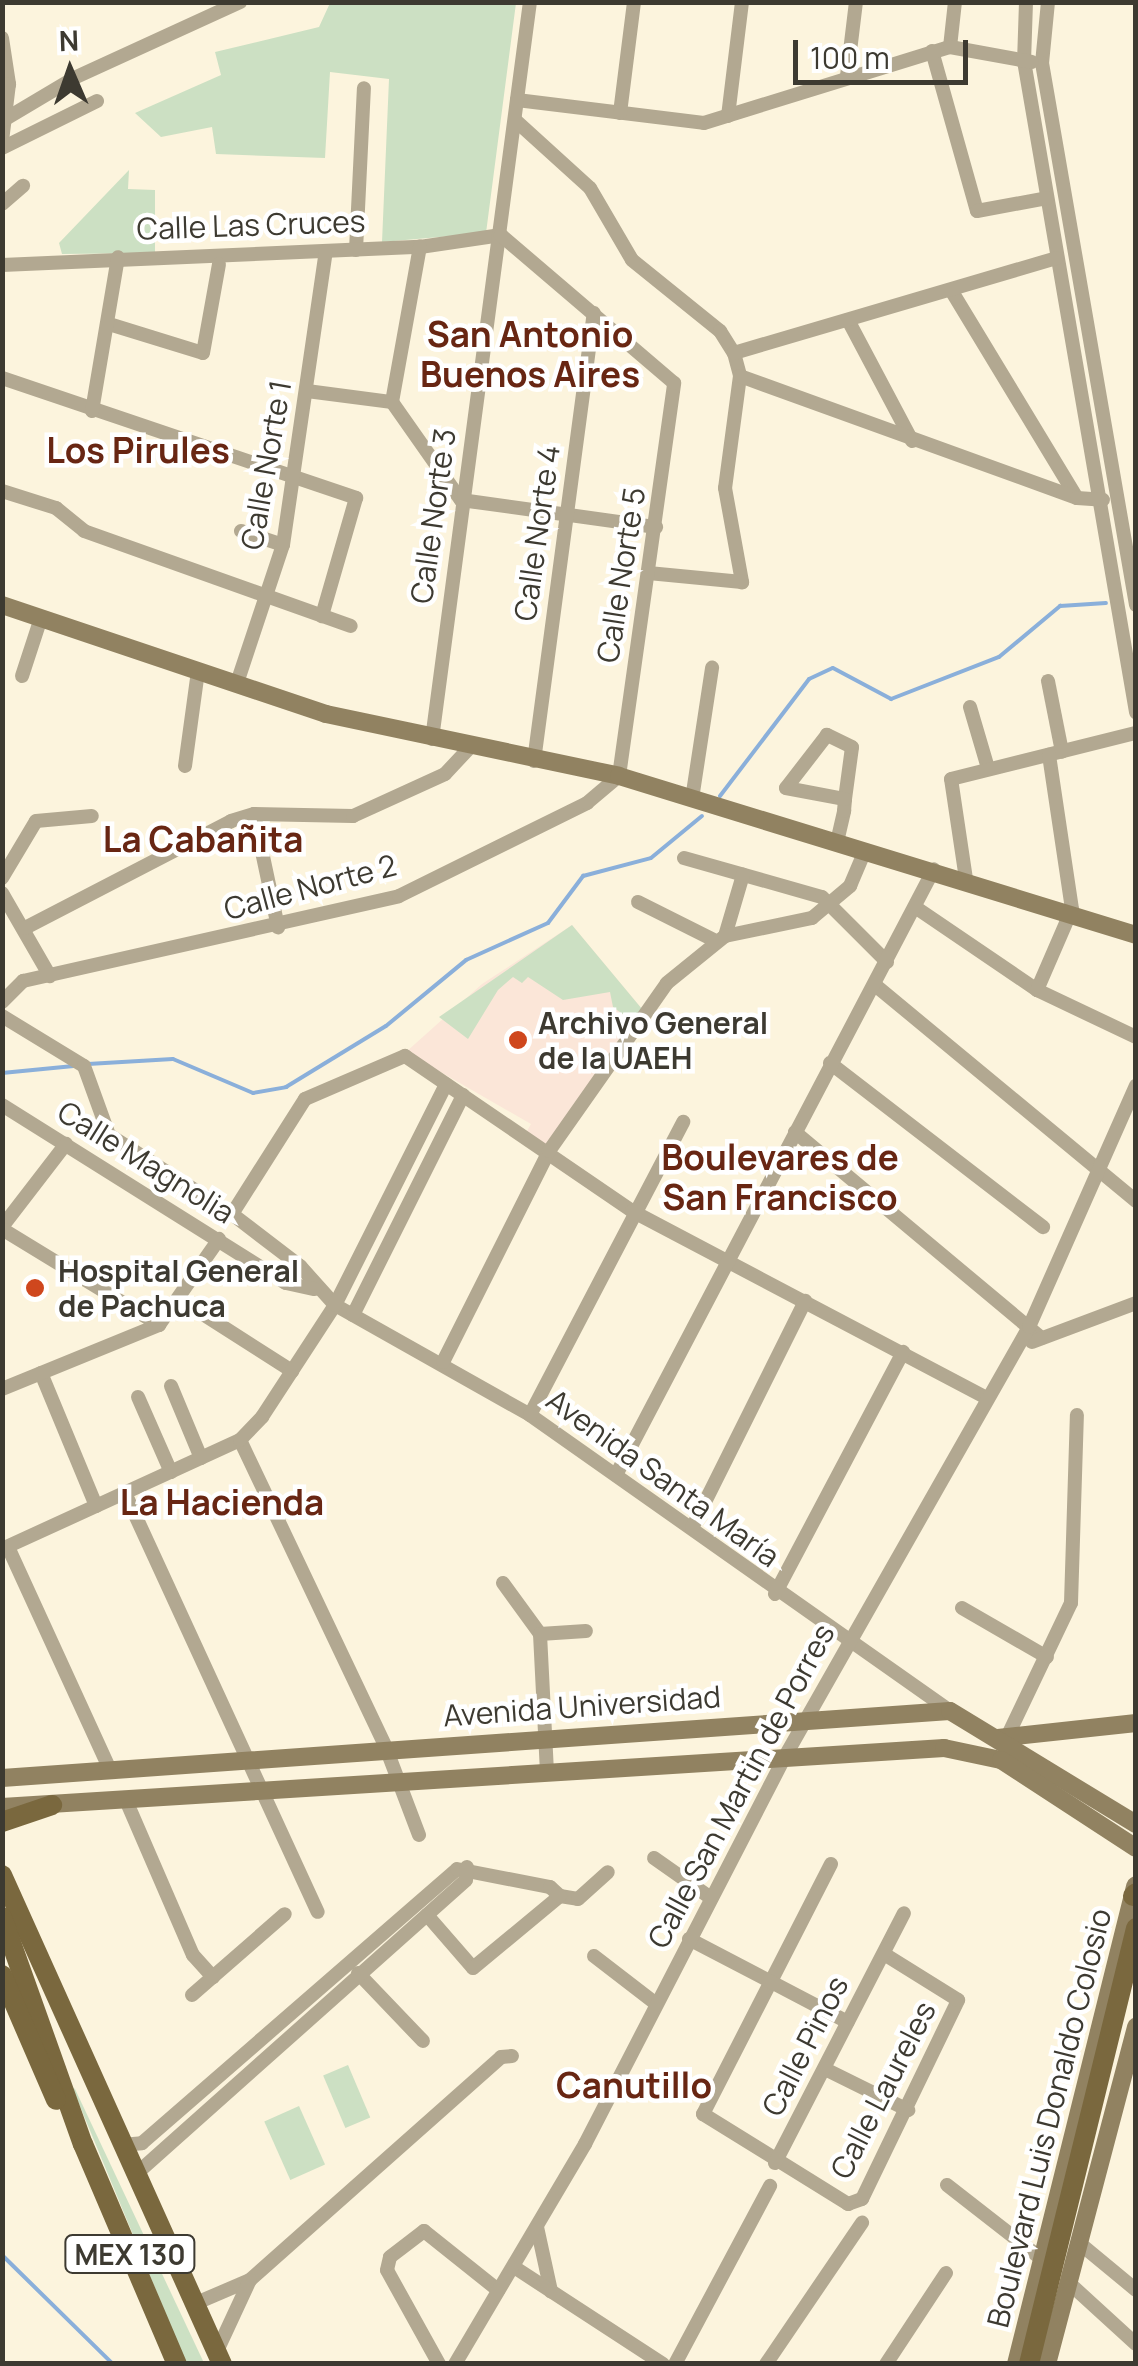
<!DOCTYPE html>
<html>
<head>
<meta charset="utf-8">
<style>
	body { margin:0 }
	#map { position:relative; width:1138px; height:2366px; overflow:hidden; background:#fcf4dd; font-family:Manrope,sans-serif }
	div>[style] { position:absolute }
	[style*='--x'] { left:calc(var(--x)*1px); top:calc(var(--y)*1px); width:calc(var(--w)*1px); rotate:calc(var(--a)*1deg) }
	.education>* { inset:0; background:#fbe6d8 }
	.green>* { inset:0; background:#cce0c3; transform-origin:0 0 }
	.stream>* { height:4px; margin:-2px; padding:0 2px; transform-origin:2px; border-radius:2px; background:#8aafda }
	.street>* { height:14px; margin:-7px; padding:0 7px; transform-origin:7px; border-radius:7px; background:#b2a891 }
	.secondary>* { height:18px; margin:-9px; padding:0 9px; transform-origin:9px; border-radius:9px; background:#918261 }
	.primary>* { height:20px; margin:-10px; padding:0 10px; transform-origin:10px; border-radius:10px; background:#7a683e }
	.dots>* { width:28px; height:28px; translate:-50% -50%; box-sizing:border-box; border:5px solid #fff; border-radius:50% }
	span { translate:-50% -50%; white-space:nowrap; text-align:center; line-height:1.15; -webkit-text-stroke:9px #fff; paint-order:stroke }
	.shield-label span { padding:2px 8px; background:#fff; border:2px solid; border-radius:8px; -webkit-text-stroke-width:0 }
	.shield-label { font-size:28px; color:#3d3a31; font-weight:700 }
	.street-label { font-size:30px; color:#3d3a31 }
	.poi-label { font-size:30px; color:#3d3a31; font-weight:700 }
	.left { translate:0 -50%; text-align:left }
	.quarter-label { font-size:35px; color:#682613; font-weight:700 }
	.frame { position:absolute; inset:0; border:5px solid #3d3a31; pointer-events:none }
	.north { position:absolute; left:20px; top:20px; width:100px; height:100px; -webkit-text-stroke:8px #fff; paint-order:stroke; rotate:358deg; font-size:28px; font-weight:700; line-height:40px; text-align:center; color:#3d3a31 }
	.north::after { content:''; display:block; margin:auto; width:35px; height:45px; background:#3d3a31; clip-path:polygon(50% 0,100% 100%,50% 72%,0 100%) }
	.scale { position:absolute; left:793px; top:40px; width:175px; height:45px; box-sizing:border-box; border:5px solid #3d3a31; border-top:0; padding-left:12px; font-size:30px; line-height:35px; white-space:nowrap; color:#3d3a31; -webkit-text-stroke:8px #fff; paint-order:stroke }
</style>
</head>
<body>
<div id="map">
	<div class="education">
		<i style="clip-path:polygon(572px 925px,642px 1009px,546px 1146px,526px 1133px,531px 1124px,406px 1052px,482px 984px)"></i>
	</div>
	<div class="green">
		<i style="clip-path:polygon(330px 3px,516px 3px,486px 233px,382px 242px,389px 79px,330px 72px,325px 158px,216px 154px,212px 127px,161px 137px,135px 113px,221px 75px,215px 52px,319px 27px)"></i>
		<i style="clip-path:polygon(129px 170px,128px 189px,155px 190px,155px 253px,62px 254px,59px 243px)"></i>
		<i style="clip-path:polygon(572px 925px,642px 1009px,633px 1022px,613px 1007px,610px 992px,563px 1000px,528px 977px,522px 983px,513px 977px,498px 990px,468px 1039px,439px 1017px)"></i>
		<i style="left:348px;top:2065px;width:57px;height:27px;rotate:67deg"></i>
		<i style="clip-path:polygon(72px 2087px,75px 2089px,204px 2363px,186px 2363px)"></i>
		<i style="left:299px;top:2106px;width:64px;height:38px;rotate:66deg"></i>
	</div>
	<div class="stream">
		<i style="--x:720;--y:796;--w:147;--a:-52.7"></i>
		<i style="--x:809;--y:679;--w:26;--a:-25"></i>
		<i style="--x:833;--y:668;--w:66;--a:28.1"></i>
		<i style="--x:891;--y:699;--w:116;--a:-21.3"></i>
		<i style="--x:999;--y:657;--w:80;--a:-39.9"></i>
		<i style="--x:1060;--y:606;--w:46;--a:-3.7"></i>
		<i style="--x:88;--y:1064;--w:85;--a:-3.4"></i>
		<i style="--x:173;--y:1059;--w:87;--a:23"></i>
		<i style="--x:253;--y:1093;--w:34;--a:-10"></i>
		<i style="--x:286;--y:1087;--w:117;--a:-31.4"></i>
		<i style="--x:386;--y:1026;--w:104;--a:-39.5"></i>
		<i style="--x:466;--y:960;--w:90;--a:-24.3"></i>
		<i style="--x:548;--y:923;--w:59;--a:-53.3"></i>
		<i style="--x:583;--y:876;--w:70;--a:-14.8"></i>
		<i style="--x:651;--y:858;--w:66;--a:-39.5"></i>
		<i style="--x:2;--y:1073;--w:72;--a:-5.6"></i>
		<i style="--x:2;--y:2255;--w:156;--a:44.5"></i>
	</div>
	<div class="street">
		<i style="--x:1026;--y:2;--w:59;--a:91.9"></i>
		<i style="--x:1024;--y:61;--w:661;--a:80.24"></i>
		<i style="--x:1048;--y:2;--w:61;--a:95.6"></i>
		<i style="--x:1042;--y:63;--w:550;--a:80.16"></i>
		<i style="--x:2;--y:38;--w:47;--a:81.3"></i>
		<i style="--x:9;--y:84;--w:57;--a:97"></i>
		<i style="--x:950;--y:47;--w:45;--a:-83.7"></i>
		<i style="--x:932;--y:51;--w:166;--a:74.3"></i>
		<i style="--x:977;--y:211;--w:71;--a:-10.5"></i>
		<i style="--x:847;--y:76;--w:75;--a:-83.1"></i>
		<i style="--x:517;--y:100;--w:188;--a:7"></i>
		<i style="--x:704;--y:123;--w:257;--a:-17.2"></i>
		<i style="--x:950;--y:47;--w:83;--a:10.4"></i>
		<i style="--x:620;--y:113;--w:112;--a:-82.8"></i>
		<i style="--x:728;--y:116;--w:115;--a:-83"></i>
		<i style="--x:515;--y:120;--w:101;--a:42.2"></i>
		<i style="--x:590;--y:188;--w:83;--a:59.7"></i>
		<i style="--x:632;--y:260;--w:113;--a:38.9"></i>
		<i style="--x:720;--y:331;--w:26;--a:58"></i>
		<i style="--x:734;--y:353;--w:24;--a:75"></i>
		<i style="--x:740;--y:376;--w:113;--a:97.6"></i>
		<i style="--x:725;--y:488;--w:96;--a:79.7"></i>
		<i style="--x:742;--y:582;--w:94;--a:-174.5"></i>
		<i style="--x:2;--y:121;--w:84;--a:-30.8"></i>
		<i style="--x:74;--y:78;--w:183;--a:-24.6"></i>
		<i style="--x:2;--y:148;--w:106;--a:-26.3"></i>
		<i style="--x:2;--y:204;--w:28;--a:-41"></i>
		<i style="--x:356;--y:250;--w:162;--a:-87.2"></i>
		<i style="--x:2;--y:265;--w:418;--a:-2.5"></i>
		<i style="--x:420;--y:247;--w:82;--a:-8.4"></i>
		<i style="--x:951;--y:290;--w:243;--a:58.8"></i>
		<i style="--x:848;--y:320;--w:137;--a:62.1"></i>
		<i style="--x:109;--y:324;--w:98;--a:17.1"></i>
		<i style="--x:203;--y:353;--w:90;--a:-79.8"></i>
		<i style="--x:734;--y:353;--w:336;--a:-16.4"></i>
		<i style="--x:740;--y:376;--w:358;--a:19.9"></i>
		<i style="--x:1077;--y:498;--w:26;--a:4"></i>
		<i style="--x:2;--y:378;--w:374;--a:18.7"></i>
		<i style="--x:356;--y:498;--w:123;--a:106.1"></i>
		<i style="--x:307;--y:391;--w:86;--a:7.4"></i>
		<i style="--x:392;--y:402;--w:120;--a:54.9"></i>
		<i style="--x:461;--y:500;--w:197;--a:7.9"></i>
		<i style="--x:392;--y:402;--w:158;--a:-79.8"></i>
		<i style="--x:92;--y:411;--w:156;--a:-80.4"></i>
		<i style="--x:2;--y:491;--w:57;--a:17.5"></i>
		<i style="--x:56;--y:508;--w:36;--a:39"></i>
		<i style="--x:84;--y:531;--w:283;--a:19.6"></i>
		<i style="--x:241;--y:531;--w:44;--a:18.4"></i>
		<i style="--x:22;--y:676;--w:61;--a:-71.9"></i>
		<i style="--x:1048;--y:681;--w:72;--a:78.8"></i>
		<i style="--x:237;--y:683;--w:145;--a:-71.6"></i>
		<i style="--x:283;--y:545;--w:297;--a:-81.7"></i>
		<i style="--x:970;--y:707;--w:64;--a:73.6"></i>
		<i style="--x:432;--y:739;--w:743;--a:-82.43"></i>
		<i style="--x:534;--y:761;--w:452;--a:-82.4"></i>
		<i style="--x:185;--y:766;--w:96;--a:-82.2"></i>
		<i style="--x:692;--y:799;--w:133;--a:-81.3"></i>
		<i style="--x:254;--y:814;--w:116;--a:78"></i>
		<i style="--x:837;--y:842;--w:32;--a:-77"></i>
		<i style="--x:844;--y:811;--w:12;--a:-85"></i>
		<i style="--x:845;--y:799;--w:52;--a:-82.3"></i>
		<i style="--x:852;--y:747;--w:28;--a:-154"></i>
		<i style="--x:827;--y:735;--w:67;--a:127.7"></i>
		<i style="--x:786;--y:788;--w:60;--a:10.6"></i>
		<i style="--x:684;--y:858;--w:143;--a:15.8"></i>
		<i style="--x:822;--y:897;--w:92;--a:45"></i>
		<i style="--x:2;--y:878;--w:66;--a:-59.2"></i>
		<i style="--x:36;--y:821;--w:56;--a:-5.1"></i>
		<i style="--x:966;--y:879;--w:101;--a:-98.5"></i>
		<i style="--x:951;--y:779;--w:191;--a:-14"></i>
		<i style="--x:2;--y:893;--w:96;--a:60"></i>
		<i style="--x:638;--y:902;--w:87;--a:26.6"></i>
		<i style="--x:915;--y:907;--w:148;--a:34.2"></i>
		<i style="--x:1037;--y:990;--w:110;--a:25.4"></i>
		<i style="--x:25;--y:928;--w:232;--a:-27.4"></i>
		<i style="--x:231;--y:821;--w:24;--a:-17"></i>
		<i style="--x:254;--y:814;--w:99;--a:1.2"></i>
		<i style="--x:353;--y:816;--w:101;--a:-24.5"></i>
		<i style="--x:445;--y:774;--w:35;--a:-47"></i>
		<i style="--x:725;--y:936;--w:64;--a:-73.6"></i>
		<i style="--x:875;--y:985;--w:339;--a:39.6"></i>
		<i style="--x:1037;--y:990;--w:88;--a:-66.6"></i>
		<i style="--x:1072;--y:909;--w:156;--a:-98.5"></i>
		<i style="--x:2;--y:1002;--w:30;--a:-45"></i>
		<i style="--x:23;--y:981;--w:385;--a:-12.7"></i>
		<i style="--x:399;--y:896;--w:210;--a:-26.3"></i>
		<i style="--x:587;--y:803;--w:42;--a:-40.2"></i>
		<i style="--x:619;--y:776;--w:397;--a:-82"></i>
		<i style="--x:674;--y:383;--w:228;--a:-139.5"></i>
		<i style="--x:2;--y:1016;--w:96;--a:31.4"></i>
		<i style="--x:84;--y:1066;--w:73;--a:70.1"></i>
		<i style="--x:109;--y:1135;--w:146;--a:32.7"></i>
		<i style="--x:232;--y:1214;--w:86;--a:37.4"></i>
		<i style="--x:300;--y:1266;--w:52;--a:48.1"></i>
		<i style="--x:335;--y:1305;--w:224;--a:29.4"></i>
		<i style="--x:530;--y:1415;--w:514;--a:35.17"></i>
		<i style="--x:830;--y:1063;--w:269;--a:37.6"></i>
		<i style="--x:2;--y:1105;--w:335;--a:32.1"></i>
		<i style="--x:286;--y:1283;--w:29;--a:12"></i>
		<i style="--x:795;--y:1132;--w:321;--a:39.9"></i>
		<i style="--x:232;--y:1214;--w:136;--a:-57.6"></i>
		<i style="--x:305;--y:1099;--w:109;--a:-23.3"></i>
		<i style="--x:405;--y:1056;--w:275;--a:34.3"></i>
		<i style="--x:632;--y:1211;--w:397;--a:27.8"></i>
		<i style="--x:2;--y:1227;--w:105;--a:-52.4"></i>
		<i style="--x:2;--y:1229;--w:184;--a:31.4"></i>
		<i style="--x:181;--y:1300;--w:132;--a:32.6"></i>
		<i style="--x:353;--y:1315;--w:246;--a:-63.4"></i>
		<i style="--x:1032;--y:1342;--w:111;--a:-20.6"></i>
		<i style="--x:443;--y:1362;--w:236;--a:-63.3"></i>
		<i style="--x:549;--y:1151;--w:205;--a:-54.9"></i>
		<i style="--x:667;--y:983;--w:75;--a:-39"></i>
		<i style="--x:725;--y:936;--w:89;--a:-11.7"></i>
		<i style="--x:812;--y:918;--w:50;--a:-40.1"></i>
		<i style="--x:850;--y:886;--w:38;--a:-67"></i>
		<i style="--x:41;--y:1373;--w:144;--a:67.5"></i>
		<i style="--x:171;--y:1386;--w:78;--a:67.4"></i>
		<i style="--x:2;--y:1389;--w:170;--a:-22.2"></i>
		<i style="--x:159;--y:1325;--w:105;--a:-55.1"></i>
		<i style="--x:138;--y:1397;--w:82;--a:66.3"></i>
		<i style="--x:530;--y:1415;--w:331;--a:-62.4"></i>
		<i style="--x:240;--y:1440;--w:341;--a:64.6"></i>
		<i style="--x:386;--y:1748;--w:93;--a:69.2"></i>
		<i style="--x:616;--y:1475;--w:684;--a:-62.31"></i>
		<i style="--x:125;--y:1493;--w:461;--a:65.3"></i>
		<i style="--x:692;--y:1528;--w:254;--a:-63.5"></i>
		<i style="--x:8;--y:1547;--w:243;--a:65.4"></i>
		<i style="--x:2;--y:1549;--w:262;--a:-24.6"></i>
		<i style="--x:240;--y:1440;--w:32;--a:-46"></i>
		<i style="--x:262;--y:1417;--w:134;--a:-56.9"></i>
		<i style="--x:335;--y:1305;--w:247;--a:-63.3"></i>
		<i style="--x:503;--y:1583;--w:63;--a:54"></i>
		<i style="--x:540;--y:1634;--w:139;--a:87.1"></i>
		<i style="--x:775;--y:1594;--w:274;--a:-62.1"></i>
		<i style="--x:962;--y:1608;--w:98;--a:30"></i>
		<i style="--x:540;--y:1634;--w:46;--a:-3.7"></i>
		<i style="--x:1008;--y:1735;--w:146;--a:-64.5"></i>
		<i style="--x:1071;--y:1603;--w:188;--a:-88.2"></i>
		<i style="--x:125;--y:1798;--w:171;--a:66.6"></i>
		<i style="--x:193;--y:1955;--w:30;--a:48"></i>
		<i style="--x:654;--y:1858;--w:70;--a:35.1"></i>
		<i style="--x:831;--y:1864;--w:281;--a:117.1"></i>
		<i style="--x:703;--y:2114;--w:171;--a:31.8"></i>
		<i style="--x:848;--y:2204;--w:15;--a:-20"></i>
		<i style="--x:862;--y:2199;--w:221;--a:-64.2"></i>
		<i style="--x:958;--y:2000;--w:87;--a:-148.1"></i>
		<i style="--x:560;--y:1896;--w:18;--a:9"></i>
		<i style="--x:578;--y:1899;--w:40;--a:-42"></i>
		<i style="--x:427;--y:1915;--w:70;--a:49"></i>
		<i style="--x:473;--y:1968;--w:113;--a:-39.6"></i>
		<i style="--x:689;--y:1939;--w:179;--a:27.6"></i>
		<i style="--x:594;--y:1956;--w:77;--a:37.6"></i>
		<i style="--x:358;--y:1973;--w:94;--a:46.3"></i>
		<i style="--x:192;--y:1995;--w:123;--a:-41.1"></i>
		<i style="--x:825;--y:2069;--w:93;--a:26.3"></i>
		<i style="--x:121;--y:2145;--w:21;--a:-5"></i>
		<i style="--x:142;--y:2143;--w:417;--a:-41"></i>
		<i style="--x:457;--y:1869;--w:95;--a:11"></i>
		<i style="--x:550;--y:1887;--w:13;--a:42"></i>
		<i style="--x:775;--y:2163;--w:281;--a:-62.7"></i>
		<i style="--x:135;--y:2175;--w:443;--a:-41.7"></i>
		<i style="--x:466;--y:1880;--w:13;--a:-86"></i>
		<i style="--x:947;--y:2185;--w:122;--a:38"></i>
		<i style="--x:537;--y:2227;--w:66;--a:77.7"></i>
		<i style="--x:1078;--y:2242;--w:75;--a:39.6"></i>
		<i style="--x:514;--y:2267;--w:178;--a:33.1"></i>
		<i style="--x:1068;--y:2282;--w:92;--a:42.4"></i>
		<i style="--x:194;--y:2304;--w:61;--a:-23.2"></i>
		<i style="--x:250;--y:2280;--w:336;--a:-41.6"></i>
		<i style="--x:501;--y:2057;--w:11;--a:-5"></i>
		<i style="--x:217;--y:2351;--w:78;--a:-65.1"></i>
		<i style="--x:439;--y:2364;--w:107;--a:-119"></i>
		<i style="--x:387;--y:2270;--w:13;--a:-77"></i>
		<i style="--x:390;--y:2257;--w:43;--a:-37.4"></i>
		<i style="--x:424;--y:2231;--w:95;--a:38.6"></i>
		<i style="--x:455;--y:2364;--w:256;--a:-59.4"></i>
		<i style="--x:585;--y:2144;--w:432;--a:-62.7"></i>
		<i style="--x:783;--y:1760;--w:498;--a:-60.4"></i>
		<i style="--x:1029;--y:1327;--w:264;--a:-66.1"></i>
		<i style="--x:675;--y:2364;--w:202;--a:-61.9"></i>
		<i style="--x:766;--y:2364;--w:171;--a:-55.8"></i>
		<i style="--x:886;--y:2364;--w:109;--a:-56.6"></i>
	</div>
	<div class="secondary">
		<i style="--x:2;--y:605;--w:342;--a:18.6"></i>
		<i style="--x:326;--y:714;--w:299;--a:11.9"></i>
		<i style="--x:619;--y:776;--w:541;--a:17.09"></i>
		<i style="--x:998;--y:1738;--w:139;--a:-6.2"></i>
		<i style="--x:2;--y:1778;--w:950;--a:-4.04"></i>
		<i style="--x:950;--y:1711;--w:218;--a:31.3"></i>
		<i style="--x:2;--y:1807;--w:944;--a:-3.58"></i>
		<i style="--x:944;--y:1748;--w:58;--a:11.9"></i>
		<i style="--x:1001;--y:1760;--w:161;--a:33.1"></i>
		<i style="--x:1016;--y:2364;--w:493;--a:-76"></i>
		<i style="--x:1047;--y:2364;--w:349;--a:-75.2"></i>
	</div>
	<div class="primary">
		<i style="--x:2;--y:1822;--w:53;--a:-18.8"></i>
		<i style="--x:2;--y:1875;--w:536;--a:65.78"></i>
		<i style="--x:1133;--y:1896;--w:4;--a:-45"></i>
		<i style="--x:2;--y:1917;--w:241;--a:70.4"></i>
		<i style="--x:83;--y:2144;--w:239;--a:66.9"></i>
		<i style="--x:2;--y:1975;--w:136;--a:66.6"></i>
		<i style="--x:1029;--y:2364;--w:449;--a:-76.2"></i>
	</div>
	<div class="dots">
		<i style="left:518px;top:1040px;background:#cf471d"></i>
		<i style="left:35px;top:1288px;background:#cf471d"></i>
	</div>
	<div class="shield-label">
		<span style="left:130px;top:2254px">MEX 130</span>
	</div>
	<div class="street-label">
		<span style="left:251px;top:225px;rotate:-2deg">Calle Las Cruces</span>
		<span style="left:266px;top:465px;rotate:-80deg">Calle Norte 1</span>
		<span style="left:433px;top:516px;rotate:-82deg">Calle Norte 3</span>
		<span style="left:537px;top:533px;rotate:-82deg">Calle Norte 4</span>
		<span style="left:621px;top:575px;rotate:-81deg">Calle Norte 5</span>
		<span style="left:310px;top:887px;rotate:-15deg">Calle Norte 2</span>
		<span style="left:146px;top:1162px;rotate:32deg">Calle Magnolia</span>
		<span style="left:663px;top:1478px;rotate:36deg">Avenida Santa María</span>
		<span style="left:582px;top:1706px;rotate:-4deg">Avenida Universidad</span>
		<span style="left:741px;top:1786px;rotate:-62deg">Calle San Martin de Porres</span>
		<span style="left:805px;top:2046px;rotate:-63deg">Calle Pinos</span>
		<span style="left:883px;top:2090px;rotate:-63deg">Calle Laureles</span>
		<span style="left:1049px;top:2118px;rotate:-76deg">Boulevard Luis Donaldo Colosio</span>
	</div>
	<div class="poi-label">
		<span class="left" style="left:538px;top:1040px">Archivo General<br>de la UAEH</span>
		<span class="left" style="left:58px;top:1288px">Hospital General<br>de Pachuca</span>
	</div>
	<div class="quarter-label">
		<span style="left:530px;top:354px">San Antonio<br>Buenos Aires</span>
		<span style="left:138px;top:450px">Los Pirules</span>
		<span style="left:203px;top:839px">La Cabañita</span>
		<span style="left:780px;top:1177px">Boulevares de<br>San Francisco</span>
		<span style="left:222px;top:1502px">La Hacienda</span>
		<span style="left:634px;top:2085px">Canutillo</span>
	</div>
	<div class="frame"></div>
	<div class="north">N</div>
	<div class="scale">100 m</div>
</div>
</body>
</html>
